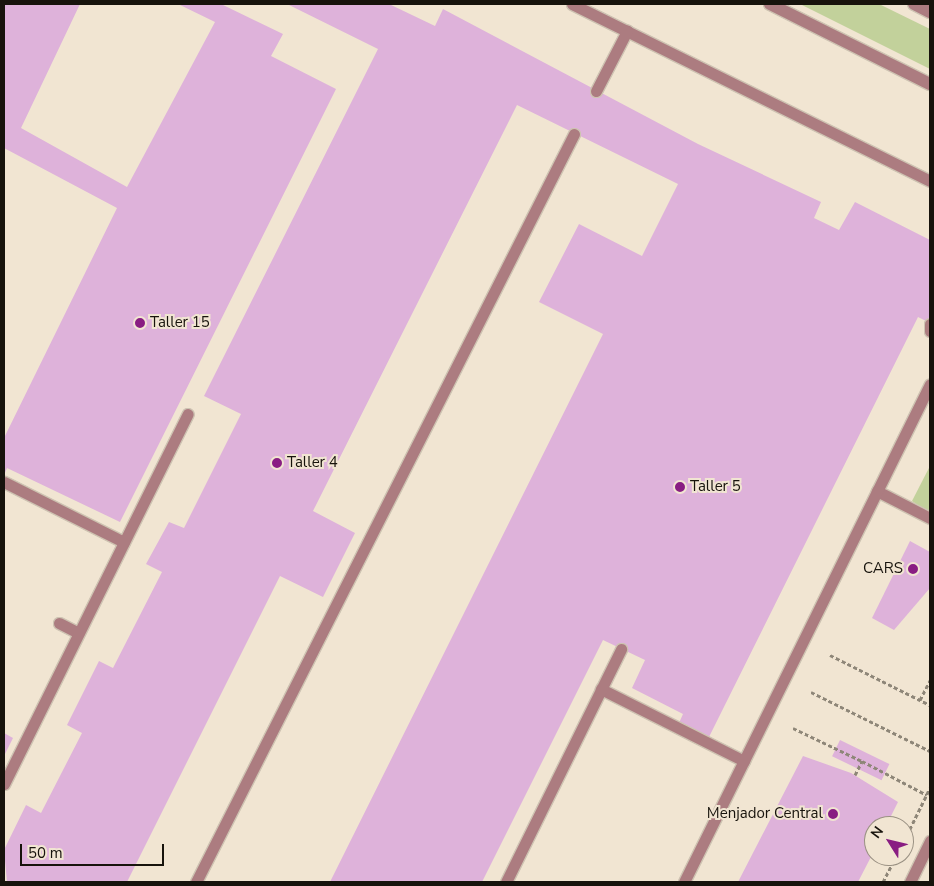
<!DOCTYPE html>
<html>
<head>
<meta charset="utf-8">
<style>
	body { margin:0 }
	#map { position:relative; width:934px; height:886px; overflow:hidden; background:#f1e5d2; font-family:"Nunito Sans",sans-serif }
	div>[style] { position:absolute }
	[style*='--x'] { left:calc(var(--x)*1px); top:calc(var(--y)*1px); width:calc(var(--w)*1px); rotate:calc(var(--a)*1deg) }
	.green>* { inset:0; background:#c2d19b }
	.building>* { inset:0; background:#deb2da; transform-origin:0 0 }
	.path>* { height:3px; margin-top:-1.5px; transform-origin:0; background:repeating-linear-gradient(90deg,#8e8678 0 4px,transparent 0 6.5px) }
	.roads { filter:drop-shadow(1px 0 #cec3b2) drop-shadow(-1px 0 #cec3b2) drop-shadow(0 1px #cec3b2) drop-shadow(0 -1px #cec3b2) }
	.service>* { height:11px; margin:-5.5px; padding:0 5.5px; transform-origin:5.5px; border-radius:5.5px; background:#ac7c80 }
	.minor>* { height:12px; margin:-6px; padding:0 6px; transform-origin:6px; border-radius:6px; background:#ac7c80 }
	.dots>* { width:14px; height:14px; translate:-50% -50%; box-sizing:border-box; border:2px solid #f1e5d2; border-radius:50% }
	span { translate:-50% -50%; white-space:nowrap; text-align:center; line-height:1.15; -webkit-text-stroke:4px #f1e5d2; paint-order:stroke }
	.poi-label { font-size:15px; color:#17130c }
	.left { translate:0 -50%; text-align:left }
	.right { translate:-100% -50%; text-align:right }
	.frame { position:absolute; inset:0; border:5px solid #17130c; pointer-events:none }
	.north { position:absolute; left:864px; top:816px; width:50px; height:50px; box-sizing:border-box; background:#f1e5d2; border:1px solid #9a9183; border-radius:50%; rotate:306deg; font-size:14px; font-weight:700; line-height:20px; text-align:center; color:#17130c }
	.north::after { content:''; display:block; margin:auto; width:18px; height:22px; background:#891d82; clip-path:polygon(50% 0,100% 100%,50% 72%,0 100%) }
	.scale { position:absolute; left:20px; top:844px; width:144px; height:22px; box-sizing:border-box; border:2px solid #17130c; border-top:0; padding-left:6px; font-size:15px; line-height:18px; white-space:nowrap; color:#17130c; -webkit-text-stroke:4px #f1e5d2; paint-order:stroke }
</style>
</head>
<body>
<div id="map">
	<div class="green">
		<i style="clip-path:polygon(800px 4px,879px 4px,930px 29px,930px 69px)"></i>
		<i style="clip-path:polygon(930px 466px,930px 507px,928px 512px,912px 501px)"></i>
	</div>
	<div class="building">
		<i style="clip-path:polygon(4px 4px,80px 4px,21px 128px,127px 187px,215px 22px,178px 4px,221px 4px,283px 34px,271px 56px,336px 89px,120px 522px,7px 468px,4px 475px,4px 438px,117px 208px,4px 148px)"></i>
		<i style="clip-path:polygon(287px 4px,389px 4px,435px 26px,443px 9px,698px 144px,821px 202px,814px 218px,839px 230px,855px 202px,930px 240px,930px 323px,918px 317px,709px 737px,679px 723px,683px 714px,632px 688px,645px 660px,603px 640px,482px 882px,330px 882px,603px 334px,539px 302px,579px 224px,642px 256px,678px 184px,517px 105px,313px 511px,355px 533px,323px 597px,280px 576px,127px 882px,7px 882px,4px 850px,26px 805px,41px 813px,82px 733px,67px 725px,99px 661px,113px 668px,162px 572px,146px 564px,169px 522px,184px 528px,241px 414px,204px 396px,378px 49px)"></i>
		<i style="clip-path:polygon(910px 541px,930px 552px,930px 588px,894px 630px,872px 618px)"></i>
		<i style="clip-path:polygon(4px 733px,13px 738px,4px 756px)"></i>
		<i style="left:840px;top:740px;width:55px;height:18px;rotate:26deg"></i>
		<i style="clip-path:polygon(803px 756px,851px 773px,898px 802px,886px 826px,874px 826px,874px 851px,858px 882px,738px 882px)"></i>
	</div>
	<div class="path">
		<i style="--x:830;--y:655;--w:112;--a:26.6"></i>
		<i style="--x:811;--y:692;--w:133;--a:26.4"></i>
		<i style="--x:920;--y:700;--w:22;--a:-63"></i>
		<i style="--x:793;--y:728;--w:76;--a:25.6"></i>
		<i style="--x:855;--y:775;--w:16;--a:-63"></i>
		<i style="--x:862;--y:761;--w:73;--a:27.6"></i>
		<i style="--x:904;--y:841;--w:59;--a:-63.9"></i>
		<i style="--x:883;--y:882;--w:29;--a:-63"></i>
	</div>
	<div class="roads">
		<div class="service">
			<i style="--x:572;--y:4;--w:399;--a:26.3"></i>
			<i style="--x:596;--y:91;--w:68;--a:-62.7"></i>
			<i style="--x:930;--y:324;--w:7;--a:90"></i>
			<i style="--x:4;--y:482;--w:134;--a:26.6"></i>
			<i style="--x:877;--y:491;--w:59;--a:27"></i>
			<i style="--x:59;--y:623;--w:22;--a:27"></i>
			<i style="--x:601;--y:689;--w:160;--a:26.7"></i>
			<i style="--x:4;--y:784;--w:413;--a:-63.6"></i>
			<i style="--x:196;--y:882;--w:838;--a:-63.19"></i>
			<i style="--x:506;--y:882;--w:260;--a:-63.7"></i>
			<i style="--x:684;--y:882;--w:555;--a:-63.71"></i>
			<i style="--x:910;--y:882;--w:46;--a:-64"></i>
		</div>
		<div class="minor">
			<i style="--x:770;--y:4;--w:179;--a:26.6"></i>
			<i style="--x:914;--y:4;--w:18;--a:27"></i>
		</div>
	</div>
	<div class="dots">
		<i style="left:140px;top:323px;background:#891d82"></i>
		<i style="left:277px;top:463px;background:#891d82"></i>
		<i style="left:680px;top:487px;background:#891d82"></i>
		<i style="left:913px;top:569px;background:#891d82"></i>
		<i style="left:833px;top:814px;background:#891d82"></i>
	</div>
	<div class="poi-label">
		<span class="left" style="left:150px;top:323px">Taller 15</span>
		<span class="left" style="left:287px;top:463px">Taller 4</span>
		<span class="left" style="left:690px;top:487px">Taller 5</span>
		<span class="right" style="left:903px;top:569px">CARS</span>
		<span class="right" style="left:823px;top:814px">Menjador Central</span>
	</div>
	<div class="frame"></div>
	<div class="north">N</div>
	<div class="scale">50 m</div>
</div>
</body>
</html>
